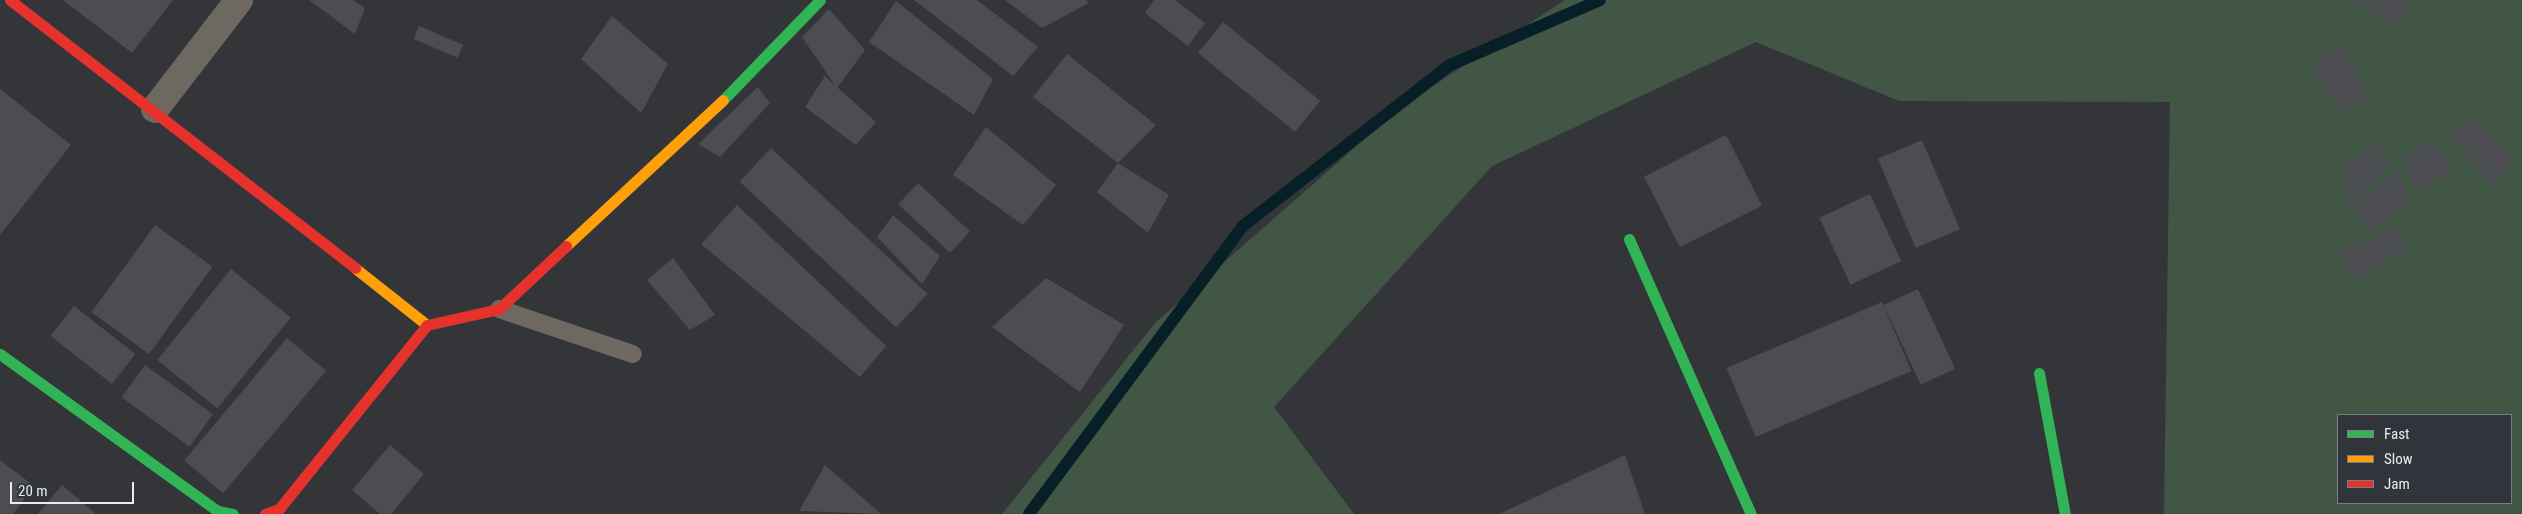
<!DOCTYPE html>
<html>
<head>
<meta charset="utf-8">
<style>
	body { margin:0 }
	#map { position:relative; width:2522px; height:514px; overflow:hidden; background:#333539; font-family:"Roboto Condensed",sans-serif }
	div>[style] { position:absolute }
	[style*='--x'] { left:calc(var(--x)*1px); top:calc(var(--y)*1px); width:calc(var(--w)*1px); rotate:calc(var(--a)*1deg) }
	.green>* { inset:0; background:#425645 }
	.stream>* { height:12px; margin:-6px; padding:0 6px; transform-origin:6px; border-radius:6px; background:#071f26 }
	.building>* { inset:0; background:#4c4d50; transform-origin:0 0 }
	.lane>* { height:18px; margin:-9px; padding:0 9px; transform-origin:9px; border-radius:9px; background:#6e6960 }
	.street>* { height:28px; margin:-14px; padding:0 14px; transform-origin:14px; border-radius:14px; background:#6e6960 }
	.fast>* { height:11px; margin:-5.5px; padding:0 5.5px; transform-origin:5.5px; border-radius:5.5px; background:#30b455 }
	.slow>* { height:11px; margin:-5.5px; padding:0 5.5px; transform-origin:5.5px; border-radius:5.5px; background:#ff9f0a }
	.jam>* { height:11px; margin:-5.5px; padding:0 5.5px; transform-origin:5.5px; border-radius:5.5px; background:#e5322d }
	span { translate:-50% -50%; white-space:nowrap; text-align:center; line-height:1.15; -webkit-text-stroke:5px #31343b; paint-order:stroke }
	.legend { position:absolute; left:2337px; top:414px; width:175px; height:90px; box-sizing:border-box; background:#31343b; border:1px solid #7b7d83; margin:0; padding:6px 9px; list-style:none; font-size:15px; color:#e9ebf0 }
	.legend li { display:flex; align-items:center; gap:10px; height:25px }
	.legend b { width:25px; border:1px solid #7b7d83 }
	.scale { position:absolute; left:10px; top:482px; width:124px; height:22px; box-sizing:border-box; border:2px solid #e9ebf0; border-top:0; padding-left:6px; font-size:15px; line-height:18px; white-space:nowrap; color:#e9ebf0; -webkit-text-stroke:4px #31343b; paint-order:stroke }
</style>
</head>
<body>
<div id="map">
	<div class="green">
		<i style="clip-path:polygon(evenodd,1565px 0,2522px 0,2522px 514px,2164px 514px,2170px 102px,1899px 101px,1756px 42px,1492px 166px,1274px 407px,1354px 514px,1002px 514px,1155px 323px,1402px 106px,1565px 0,2338px 415px,2511px 415px,2511px 503px,2338px 503px,2338px 415px)"></i>
	</div>
	<div class="stream">
		<i style="--x:1029;--y:514;--w:359;--a:-53.4"></i>
		<i style="--x:1243;--y:226;--w:262;--a:-37.9"></i>
		<i style="--x:1450;--y:65;--w:163;--a:-23.4"></i>
	</div>
	<div class="building">
		<i style="clip-path:polygon(63px 0,173px 0,132px 53px)"></i>
		<i style="clip-path:polygon(309px 0,353px 0,365px 8px,355px 34px)"></i>
		<i style="clip-path:polygon(914px 0,977px 0,1038px 47px,1013px 76px)"></i>
		<i style="clip-path:polygon(1005px 0,1086px 0,1089px 3px,1042px 28px)"></i>
		<i style="clip-path:polygon(1154px 0,1175px 0,1205px 23px,1188px 46px,1145px 13px)"></i>
		<i style="clip-path:polygon(2353px 0,2411px 0,2396px 27px)"></i>
		<i style="clip-path:polygon(896px 1px,993px 79px,974px 115px,869px 42px)"></i>
		<i style="clip-path:polygon(829px 9px,865px 50px,837px 88px,802px 37px)"></i>
		<i style="clip-path:polygon(612px 16px,668px 64px,641px 113px,581px 59px)"></i>
		<i style="left:1223px;top:22px;width:125px;height:40px;rotate:39deg"></i>
		<i style="left:419px;top:26px;width:48px;height:14px;rotate:23deg"></i>
		<i style="left:2341px;top:46px;width:58px;height:34px;rotate:60deg"></i>
		<i style="clip-path:polygon(1067px 54px,1156px 125px,1118px 163px,1169px 195px,1148px 233px,1097px 192px,1118px 163px,1033px 97px)"></i>
		<i style="clip-path:polygon(825px 76px,876px 122px,856px 145px,805px 107px)"></i>
		<i style="clip-path:polygon(758px 87px,770px 103px,720px 157px,698px 144px)"></i>
		<i style="clip-path:polygon(0 89px,71px 145px,0 235px)"></i>
		<i style="clip-path:polygon(2473px 118px,2516px 159px,2494px 186px,2447px 133px)"></i>
		<i style="clip-path:polygon(986px 127px,1056px 185px,1023px 225px,953px 175px)"></i>
		<i style="left:1726px;top:135px;width:79px;height:92px;rotate:63deg"></i>
		<i style="clip-path:polygon(2430px 138px,2454px 169px,2418px 192px,2404px 161px)"></i>
		<i style="left:1922px;top:140px;width:97px;height:48px;rotate:67deg"></i>
		<i style="clip-path:polygon(2377px 141px,2393px 163px,2349px 202px,2344px 169px)"></i>
		<i style="left:771px;top:148px;width:214px;height:46px;rotate:43deg"></i>
		<i style="clip-path:polygon(2399px 172px,2410px 199px,2369px 233px,2349px 202px)"></i>
		<i style="left:918px;top:183px;width:71px;height:29px;rotate:43deg"></i>
		<i style="left:1870px;top:194px;width:74px;height:56px;rotate:65deg"></i>
		<i style="clip-path:polygon(737px 205px,886px 346px,860px 377px,701px 244px)"></i>
		<i style="clip-path:polygon(893px 215px,940px 256px,922px 284px,877px 237px)"></i>
		<i style="left:155px;top:225px;width:71px;height:108px;rotate:36deg"></i>
		<i style="clip-path:polygon(2395px 227px,2409px 246px,2352px 281px,2338px 252px)"></i>
		<i style="clip-path:polygon(673px 258px,715px 315px,690px 330px,647px 280px)"></i>
		<i style="left:231px;top:269px;width:77px;height:117px;rotate:39deg"></i>
		<i style="clip-path:polygon(1046px 278px,1124px 325px,1080px 392px,992px 327px)"></i>
		<i style="left:1918px;top:289px;width:88px;height:38px;rotate:65deg"></i>
		<i style="left:1882px;top:302px;width:75px;height:169px;rotate:67deg"></i>
		<i style="left:74px;top:306px;width:78px;height:38px;rotate:38deg"></i>
		<i style="left:287px;top:338px;width:51px;height:160px;rotate:40deg"></i>
		<i style="left:145px;top:365px;width:84px;height:40px;rotate:36deg"></i>
		<i style="clip-path:polygon(390px 445px,424px 474px,391px 514px,380px 514px,352px 490px)"></i>
		<i style="clip-path:polygon(1625px 455px,1645px 514px,1499px 514px)"></i>
		<i style="clip-path:polygon(0 460px,34px 486px,13px 514px,0 514px)"></i>
		<i style="clip-path:polygon(825px 465px,881px 514px,799px 511px)"></i>
		<i style="clip-path:polygon(62px 485px,96px 514px,38px 514px)"></i>
	</div>
	<div class="lane">
		<i style="--x:499;--y:309;--w:141;--a:18.6"></i>
	</div>
	<div class="street">
		<i style="--x:155;--y:109;--w:138;--a:-52.4"></i>
	</div>
	<div class="fast">
		<i style="--x:723;--y:100;--w:139;--a:-45.9"></i>
		<i style="--x:1629;--y:239;--w:301;--a:66.1"></i>
		<i style="--x:0;--y:354;--w:269;--a:35.8"></i>
		<i style="--x:218;--y:511;--w:15;--a:11"></i>
		<i style="--x:2039;--y:373;--w:143;--a:79.6"></i>
	</div>
	<div class="slow">
		<i style="--x:566;--y:246;--w:214;--a:-42.9"></i>
		<i style="--x:355;--y:268;--w:92;--a:38.4"></i>
	</div>
	<div class="jam">
		<i style="--x:10;--y:0;--w:437;--a:37.8"></i>
		<i style="--x:265;--y:514;--w:15;--a:-20"></i>
		<i style="--x:279;--y:509;--w:236;--a:-51.2"></i>
		<i style="--x:427;--y:325;--w:74;--a:-12.5"></i>
		<i style="--x:499;--y:309;--w:92;--a:-43.2"></i>
	</div>
	<ul class="legend">
	<li><b style="height:6px;background:#30b455"></b>Fast</li>
	<li><b style="height:6px;background:#ff9f0a"></b>Slow</li>
	<li><b style="height:6px;background:#e5322d"></b>Jam</li>
	</ul>
	<div class="scale">20 m</div>
</div>
</body>
</html>
